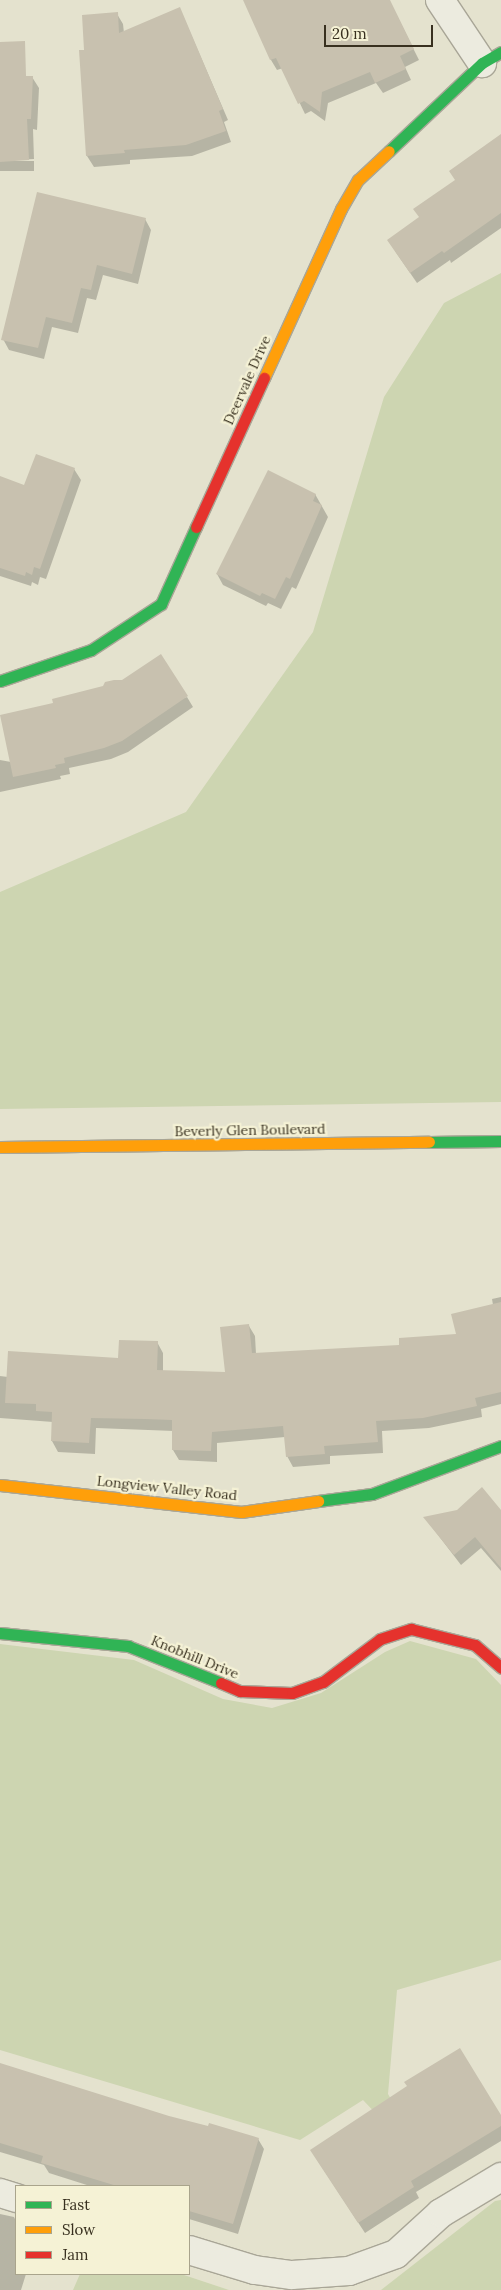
<!DOCTYPE html>
<html>
<head>
<meta charset="utf-8">
<style>
	body { margin:0 }
	#map { position:relative; width:501px; height:2290px; overflow:hidden; background:#e4e2ce; font-family:Lora,serif }
	div>[style] { position:absolute }
	[style*='--x'] { left:calc(var(--x)*1px); top:calc(var(--y)*1px); width:calc(var(--w)*1px); rotate:calc(var(--a)*1deg) }
	.green>* { inset:0; background:#cdd5b1 }
	.shadow>* { inset:0; background:#0003; transform-origin:0 0 }
	.building>* { inset:0; background:#c8c1af }
	.roads { filter:drop-shadow(1px 0 #a9a697) drop-shadow(-1px 0 #a9a697) drop-shadow(0 1px #a9a697) drop-shadow(0 -1px #a9a697) }
	.street>* { height:28px; margin:-14px; padding:0 14px; transform-origin:14px; border-radius:14px; background:#ecebdf }
	.fast>* { height:11px; margin:-5.5px; padding:0 5.5px; transform-origin:5.5px; border-radius:5.5px; background:#30b455 }
	.slow>* { height:11px; margin:-5.5px; padding:0 5.5px; transform-origin:5.5px; border-radius:5.5px; background:#ff9f0a }
	.jam>* { height:11px; margin:-5.5px; padding:0 5.5px; transform-origin:5.5px; border-radius:5.5px; background:#e5322d }
	span { translate:-50% -50%; white-space:nowrap; text-align:center; line-height:1.15; -webkit-text-stroke:4.5px #f5f2d5; paint-order:stroke }
	.street-label { font-size:14px; color:#38301f }
	.legend { position:absolute; left:15px; top:2185px; width:175px; height:90px; box-sizing:border-box; background:#f5f2d5; border:1px solid #a9a48c; margin:0; padding:6px 9px; list-style:none; font-size:15px; color:#38301f }
	.legend li { display:flex; align-items:center; gap:10px; height:25px }
	.legend b { width:25px; border:1px solid #a9a48c }
	.scale { position:absolute; left:324px; top:25px; width:109px; height:22px; box-sizing:border-box; border:2px solid #38301f; border-top:0; padding-left:6px; font-size:15px; line-height:18px; white-space:nowrap; color:#38301f; -webkit-text-stroke:4px #f5f2d5; paint-order:stroke }
</style>
</head>
<body>
<div id="map">
	<div class="green">
		<i style="clip-path:polygon(501px 273px,501px 1102px,0 1109px,0 892px,186px 812px,313px 632px,384px 397px,444px 303px)"></i>
		<i style="clip-path:polygon(410px 1641px,476px 1659px,501px 1685px,501px 1960px,397px 1990px,388px 2094px,399px 2113px,384px 2122px,363px 2100px,300px 2140px,0 2050px,0 1644px,134px 1660px,223px 1699px,272px 1708px,321px 1693px,385px 1652px)"></i>
		<i style="clip-path:polygon(501px 2200px,501px 2290px,381px 2290px,495px 2201px)"></i>
		<i style="clip-path:polygon(80px 2274px,181px 2274px,229px 2290px,73px 2290px)"></i>
	</div>
	<div class="shadow">
		<i style="clip-path:polygon(248px 0,389px 0,419px 60px,405px 67px,411px 80px,383px 93px,376px 83px,328px 103px,325px 121px,311px 111px,305px 114px,283px 68px,277px 70px,271px 60px)"></i>
		<i style="clip-path:polygon(180px 9px,228px 120px,224px 122px,231px 142px,192px 156px,130px 160px,130px 164px,94px 167px,87px 156px,85px 51px,117px 14px,123px 24px,124px 33px)"></i>
		<i style="clip-path:polygon(32px 77px,39px 88px,37px 130px,33px 129px,34px 159px,0 161px,0 85px)"></i>
		<i style="clip-path:polygon(501px 135px,501px 228px,451px 263px,450px 260px,417px 283px,395px 251px,420px 219px)"></i>
		<i style="left:34px;top:161px;width:10px;height:34px;rotate:90deg"></i>
		<i style="clip-path:polygon(145px 219px,151px 230px,138px 284px,103px 275px,96px 300px,87px 298px,78px 333px,52px 327px,44px 359px,9px 350px,3px 339px)"></i>
		<i style="clip-path:polygon(74px 469px,81px 480px,46px 579px,40px 577px,38px 585px,32px 582px,31px 586px,0 576px,0 478px,25px 487px)"></i>
		<i style="clip-path:polygon(315px 494px,328px 517px,296px 589px,292px 587px,281px 609px,268px 603px,266px 606px,223px 585px,217px 574px)"></i>
		<i style="clip-path:polygon(187px 697px,193px 707px,128px 752px,111px 759px,69px 768px,70px 774px,60px 776px,61px 779px,0 792px,0 760px,11px 762px)"></i>
		<i style="clip-path:polygon(501px 1297px,501px 1404px,481px 1409px,482px 1417px,429px 1428px,382px 1431px,383px 1453px,330px 1456px,330px 1464px,293px 1467px,287px 1456px,285px 1437px,217px 1443px,217px 1462px,179px 1460px,173px 1450px,174px 1431px,96px 1428px,95px 1454px,58px 1452px,52px 1441px,53px 1422px,0 1418px,0 1376px,8px 1377px,119px 1359px,157px 1342px,163px 1353px,163px 1371px,226px 1373px,249px 1326px,255px 1336px,256px 1354px,400px 1346px,457px 1335px,493px 1305px,492px 1299px)"></i>
		<i style="clip-path:polygon(501px 1511px,501px 1571px,481px 1548px,461px 1565px,425px 1518px)"></i>
		<i style="clip-path:polygon(0 2065px,168px 2117px,258px 2139px,264px 2149px,238px 2234px,189px 2219px,189px 2186px,90px 2186px,49px 2173px,44px 2165px,0 2152px)"></i>
		<i style="clip-path:polygon(501px 2117px,501px 2141px,416px 2192px,419px 2198px,365px 2233px,318px 2161px)"></i>
		<i style="clip-path:polygon(0 2214px,14px 2217px,16px 2221px,16px 2274px,26px 2274px,21px 2290px,0 2290px)"></i>
	</div>
	<div class="building">
		<i style="clip-path:polygon(243px 0,390px 0,414px 49px,400px 56px,406px 69px,375px 83px,370px 72px,322px 92px,320px 112px,304px 101px,298px 104px,276px 58px,270px 60px)"></i>
		<i style="clip-path:polygon(180px 7px,223px 109px,219px 111px,226px 131px,186px 145px,124px 150px,125px 153px,86px 156px,79px 50px,84px 50px,82px 15px,118px 12px,119px 33px)"></i>
		<i style="clip-path:polygon(25px 41px,26px 76px,33px 76px,31px 119px,27px 119px,29px 160px,0 162px,0 42px)"></i>
		<i style="clip-path:polygon(501px 134px,501px 213px,444px 253px,442px 251px,410px 273px,387px 240px,419px 217px,413px 209px,455px 180px,449px 171px)"></i>
		<i style="clip-path:polygon(37px 192px,146px 218px,132px 274px,97px 265px,91px 290px,81px 288px,72px 323px,46px 317px,38px 348px,1px 340px)"></i>
		<i style="clip-path:polygon(36px 454px,75px 468px,40px 569px,34px 567px,32px 575px,26px 572px,25px 576px,0 568px,0 476px,24px 485px)"></i>
		<i style="clip-path:polygon(268px 470px,316px 494px,313px 501px,322px 505px,290px 579px,286px 577px,275px 599px,262px 593px,260px 596px,216px 574px)"></i>
		<i style="clip-path:polygon(161px 654px,188px 696px,122px 741px,104px 748px,64px 758px,65px 763px,55px 765px,56px 768px,13px 777px,0 715px,53px 703px,52px 699px,103px 686px,105px 682px,114px 680px,122px 680px)"></i>
		<i style="clip-path:polygon(501px 1302px,501px 1392px,475px 1398px,477px 1406px,423px 1418px,376px 1421px,378px 1442px,324px 1446px,325px 1454px,286px 1457px,283px 1426px,212px 1432px,211px 1451px,172px 1450px,172px 1420px,145px 1419px,91px 1418px,89px 1443px,51px 1441px,52px 1412px,36px 1411px,36px 1404px,5px 1403px,8px 1351px,118px 1358px,119px 1340px,158px 1341px,157px 1370px,225px 1372px,220px 1327px,249px 1324px,252px 1353px,399px 1345px,399px 1338px,456px 1334px,451px 1314px)"></i>
		<i style="clip-path:polygon(482px 1487px,501px 1510px,501px 1568px,475px 1537px,454px 1555px,423px 1517px,457px 1510px)"></i>
		<i style="clip-path:polygon(460px 2048px,501px 2115px,501px 2126px,411px 2181px,414px 2187px,358px 2223px,310px 2150px,407px 2086px,404px 2082px)"></i>
		<i style="clip-path:polygon(0 2063px,169px 2116px,208px 2126px,209px 2123px,259px 2138px,233px 2224px,189px 2211px,189px 2186px,117px 2186px,41px 2163px,43px 2156px,0 2143px)"></i>
	</div>
	<div class="roads">
		<div class="street">
			<i style="--x:440;--y:0;--w:76;--a:56.3"></i>
			<i style="--x:0;--y:2193;--w:17;--a:17"></i>
			<i style="--x:189;--y:2250;--w:69;--a:16.9"></i>
			<i style="--x:255;--y:2270;--w:37;--a:8"></i>
			<i style="--x:292;--y:2275;--w:57;--a:-4"></i>
			<i style="--x:349;--y:2271;--w:50;--a:-19.9"></i>
			<i style="--x:396;--y:2254;--w:61;--a:-42.3"></i>
			<i style="--x:441;--y:2213;--w:70;--a:-31"></i>
		</div>
		<div class="fast">
			<i style="--x:389;--y:151;--w:128;--a:-43.4"></i>
			<i style="--x:482;--y:63;--w:22;--a:-30"></i>
			<i style="--x:0;--y:681;--w:96;--a:-18.8"></i>
			<i style="--x:91;--y:650;--w:84;--a:-33.3"></i>
			<i style="--x:161;--y:604;--w:85;--a:-65.6"></i>
			<i style="--x:429;--y:1142;--w:72;--a:-0.8"></i>
			<i style="--x:318;--y:1501;--w:54;--a:-7.4"></i>
			<i style="--x:372;--y:1494;--w:138;--a:-20.4"></i>
			<i style="--x:0;--y:1633;--w:129;--a:5.8"></i>
			<i style="--x:128;--y:1646;--w:100;--a:21.7"></i>
		</div>
		<div class="slow">
			<i style="--x:264;--y:378;--w:186;--a:-65.5"></i>
			<i style="--x:341;--y:209;--w:34;--a:-60"></i>
			<i style="--x:358;--y:180;--w:42;--a:-43.1"></i>
			<i style="--x:0;--y:1147;--w:429;--a:-0.7"></i>
			<i style="--x:0;--y:1485;--w:243;--a:6.4"></i>
			<i style="--x:241;--y:1512;--w:78;--a:-8.1"></i>
		</div>
		<div class="jam">
			<i style="--x:196;--y:527;--w:164;--a:-65.5"></i>
			<i style="--x:221;--y:1683;--w:21;--a:23"></i>
			<i style="--x:240;--y:1691;--w:52;--a:2.2"></i>
			<i style="--x:292;--y:1693;--w:33;--a:-20"></i>
			<i style="--x:323;--y:1682;--w:71;--a:-37"></i>
			<i style="--x:380;--y:1639;--w:33;--a:-18"></i>
			<i style="--x:411;--y:1629;--w:66;--a:14"></i>
			<i style="--x:475;--y:1645;--w:35;--a:41"></i>
		</div>
	</div>
	<div class="street-label">
		<span style="left:247px;top:380px;rotate:-66deg">Deervale Drive</span>
		<span style="left:250px;top:1130px;rotate:-1deg">Beverly Glen Boulevard</span>
		<span style="left:167px;top:1488px;rotate:6deg">Longview Valley Road</span>
		<span style="left:195px;top:1657px;rotate:22deg">Knobhill Drive</span>
	</div>
	<ul class="legend">
	<li><b style="height:6px;background:#30b455"></b>Fast</li>
	<li><b style="height:6px;background:#ff9f0a"></b>Slow</li>
	<li><b style="height:6px;background:#e5322d"></b>Jam</li>
	</ul>
	<div class="scale">20 m</div>
</div>
</body>
</html>
